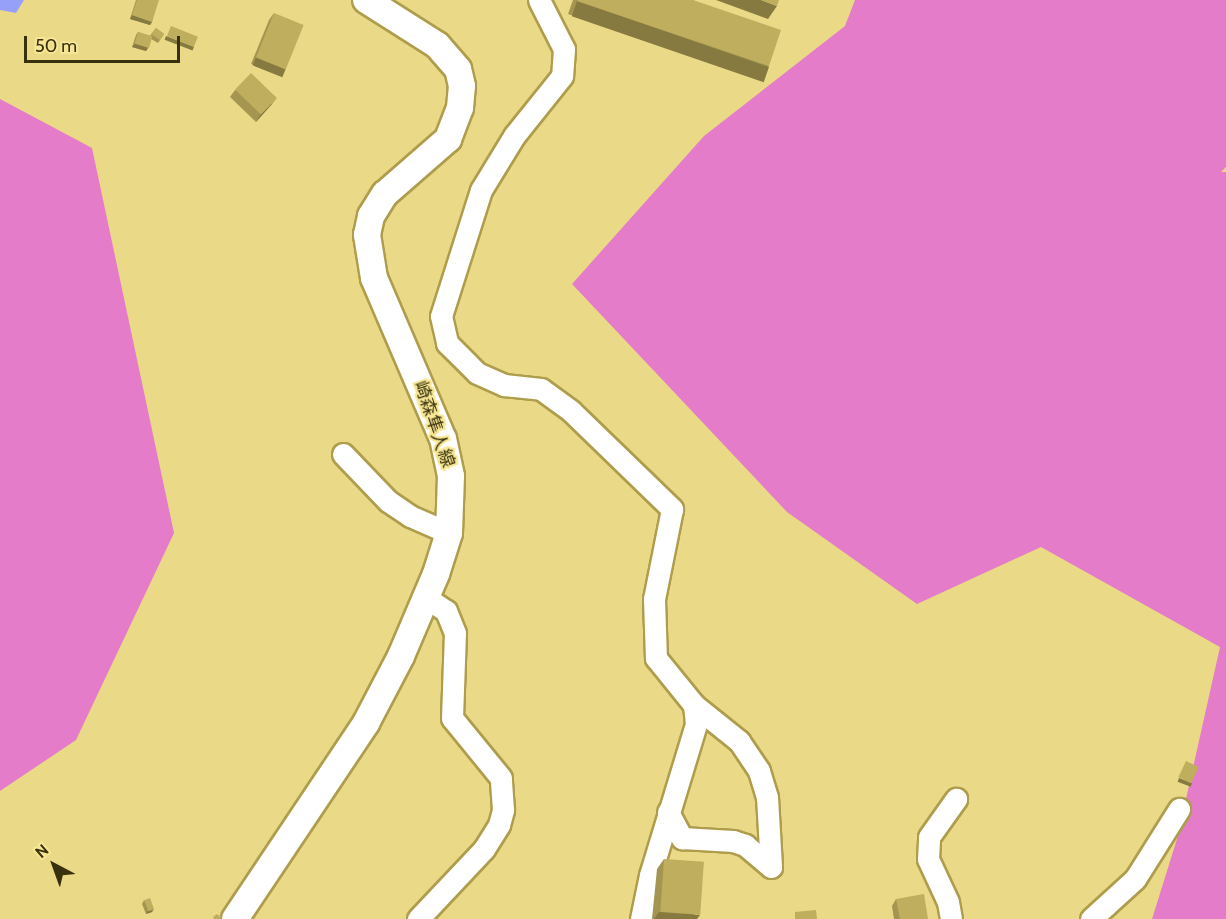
<!DOCTYPE html>
<html>
<head>
<meta charset="utf-8">
<style>
	body { margin:0 }
	#map { position:relative; width:1226px; height:919px; overflow:hidden; background:#ead987; font-family:Cabin,"Noto Sans JP",sans-serif }
	div>[style] { position:absolute }
	[style*='--x'] { left:calc(var(--x)*1px); top:calc(var(--y)*1px); width:calc(var(--w)*1px); rotate:calc(var(--a)*1deg) }
	.forest>* { inset:0; background:#e47cc9 }
	.water>* { inset:0; background:#97a0f8 }
	.roads { filter:drop-shadow(2px 0 #ae9d4c) drop-shadow(-2px 0 #ae9d4c) drop-shadow(0 2px #ae9d4c) drop-shadow(0 -2px #ae9d4c) }
	.minor>* { height:21px; margin:-10.5px; padding:0 10.5px; transform-origin:10.5px; border-radius:10.5px; background:#fff }
	.major>* { height:26px; margin:-13px; padding:0 13px; transform-origin:13px; border-radius:13px; background:#fff }
	.wall>* { inset:0; background:#a49650 }
	.shaded-wall>* { inset:0; background:#867a41; transform-origin:0 0 }
	.building>* { inset:0; background:#bfae5d; transform-origin:0 0 }
	span { translate:-50% -50%; white-space:nowrap; text-align:center; line-height:1.15; -webkit-text-stroke:4.5px #f7e693; paint-order:stroke }
	.street-label { font-size:18px; color:#38310e }
	.north { position:absolute; left:24px; top:835px; width:60px; height:60px; -webkit-text-stroke:4px #f7e693; paint-order:stroke; rotate:319deg; font-size:16px; font-weight:700; line-height:24px; text-align:center; color:#38310e }
	.north::after { content:''; display:block; margin:auto; width:21px; height:27px; background:#38310e; clip-path:polygon(50% 0,100% 100%,50% 72%,0 100%) }
	.scale { position:absolute; left:24px; top:36px; width:156px; height:27px; box-sizing:border-box; border:3px solid #38310e; border-top:0; padding-left:8px; font-size:18px; line-height:21px; white-space:nowrap; color:#38310e; -webkit-text-stroke:4px #f7e693; paint-order:stroke }
</style>
</head>
<body>
<div id="map">
	<div class="forest">
		<i style="clip-path:polygon(855px 0,1226px 0,1226px 167px,1221px 172px,1226px 172px,1226px 919px,1152px 919px,1177px 839px,1220px 647px,1041px 547px,917px 604px,787px 512px,572px 284px,704px 136px,845px 26px)"></i>
		<i style="clip-path:polygon(0 99px,92px 148px,174px 533px,76px 740px,0 791px)"></i>
	</div>
	<div class="water">
		<i style="clip-path:polygon(0 0,24px 0,16px 13px,0 10px)"></i>
	</div>
	<div class="roads">
		<div class="minor">
			<i style="--x:539;--y:0;--w:55;--a:63"></i>
			<i style="--x:564;--y:49;--w:27;--a:94"></i>
			<i style="--x:562;--y:76;--w:77;--a:128.7"></i>
			<i style="--x:514;--y:136;--w:63;--a:121.4"></i>
			<i style="--x:481;--y:190;--w:132;--a:107.6"></i>
			<i style="--x:441;--y:316;--w:28;--a:77"></i>
			<i style="--x:447;--y:343;--w:42;--a:45"></i>
			<i style="--x:477;--y:373;--w:30;--a:24"></i>
			<i style="--x:504;--y:385;--w:37;--a:6"></i>
			<i style="--x:541;--y:389;--w:37;--a:36"></i>
			<i style="--x:571;--y:411;--w:141;--a:44.1"></i>
			<i style="--x:672;--y:509;--w:92;--a:101.3"></i>
			<i style="--x:654;--y:599;--w:59;--a:88.1"></i>
			<i style="--x:656;--y:658;--w:60;--a:51"></i>
			<i style="--x:694;--y:705;--w:19;--a:84"></i>
			<i style="--x:696;--y:724;--w:158;--a:106.9"></i>
			<i style="--x:650;--y:875;--w:45;--a:101.6"></i>
			<i style="--x:343;--y:454;--w:65;--a:46.2"></i>
			<i style="--x:388;--y:501;--w:27;--a:34"></i>
			<i style="--x:410;--y:516;--w:43;--a:23.6"></i>
			<i style="--x:694;--y:705;--w:58;--a:38.7"></i>
			<i style="--x:739;--y:741;--w:36;--a:56"></i>
			<i style="--x:759;--y:771;--w:27;--a:73"></i>
			<i style="--x:767;--y:797;--w:70;--a:86.7"></i>
			<i style="--x:668;--y:812;--w:30;--a:62"></i>
			<i style="--x:682;--y:838;--w:51;--a:3.4"></i>
			<i style="--x:733;--y:841;--w:13;--a:18"></i>
			<i style="--x:745;--y:845;--w:34;--a:40"></i>
			<i style="--x:418;--y:919;--w:96;--a:-46.7"></i>
			<i style="--x:484;--y:849;--w:28;--a:-58"></i>
			<i style="--x:499;--y:825;--w:16;--a:-75"></i>
			<i style="--x:503;--y:810;--w:32;--a:-94"></i>
			<i style="--x:501;--y:778;--w:77;--a:-129.2"></i>
			<i style="--x:452;--y:718;--w:85;--a:-88"></i>
			<i style="--x:455;--y:633;--w:24;--a:-112"></i>
			<i style="--x:446;--y:611;--w:27;--a:-146"></i>
			<i style="--x:951;--y:919;--w:17;--a:-100"></i>
			<i style="--x:948;--y:902;--w:47;--a:-114.9"></i>
			<i style="--x:928;--y:859;--w:22;--a:-87"></i>
			<i style="--x:929;--y:837;--w:47;--a:-54.6"></i>
			<i style="--x:1091;--y:919;--w:59;--a:-42.3"></i>
			<i style="--x:1135;--y:879;--w:83;--a:-57.8"></i>
		</div>
		<div class="major">
			<i style="--x:235;--y:919;--w:236;--a:-56.2"></i>
			<i style="--x:366;--y:723;--w:76;--a:-62.4"></i>
			<i style="--x:401;--y:656;--w:89;--a:-66.9"></i>
			<i style="--x:436;--y:574;--w:43;--a:-72.4"></i>
			<i style="--x:449;--y:533;--w:57;--a:-88"></i>
			<i style="--x:451;--y:476;--w:38;--a:-102"></i>
			<i style="--x:443;--y:439;--w:175;--a:-113.2"></i>
			<i style="--x:374;--y:278;--w:44;--a:-99.2"></i>
			<i style="--x:367;--y:235;--w:19;--a:-78"></i>
			<i style="--x:371;--y:216;--w:26;--a:-58"></i>
			<i style="--x:385;--y:194;--w:84;--a:-41.1"></i>
			<i style="--x:448;--y:139;--w:33;--a:-69"></i>
			<i style="--x:460;--y:108;--w:22;--a:-85"></i>
			<i style="--x:462;--y:86;--w:17;--a:-103"></i>
			<i style="--x:458;--y:69;--w:32;--a:-131"></i>
			<i style="--x:437;--y:45;--w:84;--a:-147.6"></i>
		</div>
	</div>
	<div class="wall">
		<i style="clip-path:polygon(136px 0,157px 0,152px 22px,150px 25px,130px 19px)"></i>
		<i style="clip-path:polygon(573px 0,693px 0,769px 66px,760px 79px,568px 14px)"></i>
		<i style="clip-path:polygon(274px 13px,281px 76px,251px 64px,269px 20px)"></i>
		<i style="clip-path:polygon(156px 28px,164px 34px,158px 43px,151px 39px,148px 48px,146px 51px,132px 47px,136px 35px,138px 32px,150px 36px)"></i>
		<i style="clip-path:polygon(235px 90px,272px 104px,256px 122px,230px 97px)"></i>
		<i style="clip-path:polygon(664px 859px,697px 919px,652px 919px,657px 869px)"></i>
		<i style="clip-path:polygon(896px 899px,928px 919px,894px 919px,892px 906px)"></i>
		<i style="clip-path:polygon(144px 900px,152px 912px,146px 914px,142px 904px)"></i>
	</div>
	<div class="shaded-wall">
		<i style="clip-path:polygon(716px 0,761px 0,777px 6px,768px 19px)"></i>
		<i style="left:577px;top:1px;width:203px;height:16px;rotate:19deg"></i>
		<i style="clip-path:polygon(132px 15px,152px 22px,150px 25px,130px 19px)"></i>
		<i style="left:166px;top:36px;width:30px;height:4px;rotate:21deg"></i>
		<i style="clip-path:polygon(135px 44px,148px 48px,146px 51px,132px 47px)"></i>
		<i style="left:256px;top:57px;width:32px;height:9px;rotate:22deg"></i>
		<i style="clip-path:polygon(277px 98px,272px 104px,256px 122px,260px 115px)"></i>
		<i style="left:1179px;top:778px;width:14px;height:4px;rotate:21deg"></i>
		<i style="clip-path:polygon(154px 909px,152px 912px,146px 914px,148px 911px)"></i>
		<i style="clip-path:polygon(659px 912px,700px 915px,697px 919px,654px 919px)"></i>
	</div>
	<div class="building">
		<i style="clip-path:polygon(137px 0,159px 0,152px 22px,132px 15px)"></i>
		<i style="clip-path:polygon(578px 0,693px 0,781px 30px,769px 66px,577px 1px)"></i>
		<i style="clip-path:polygon(761px 0,779px 0,777px 6px)"></i>
		<i style="left:274px;top:13px;width:32px;height:48px;rotate:22deg"></i>
		<i style="left:171px;top:26px;width:29px;height:11px;rotate:22deg"></i>
		<i style="clip-path:polygon(156px 28px,164px 34px,160px 40px,151px 34px)"></i>
		<i style="left:138px;top:32px;width:15px;height:12px;rotate:16deg"></i>
		<i style="left:251px;top:73px;width:36px;height:23px;rotate:44deg"></i>
		<i style="left:1186px;top:761px;width:14px;height:18px;rotate:25deg"></i>
		<i style="left:664px;top:859px;width:40px;height:53px;rotate:4deg"></i>
		<i style="clip-path:polygon(924px 894px,928px 919px,900px 919px,896px 899px)"></i>
		<i style="left:150px;top:898px;width:12px;height:6px;rotate:70deg"></i>
		<i style="clip-path:polygon(816px 910px,817px 919px,795px 919px,795px 912px)"></i>
		<i style="clip-path:polygon(217px 914px,221px 918px,220px 919px,214px 919px,213px 917px)"></i>
	</div>
	<div class="street-label">
		<span style="left:434px;top:424px;rotate:71deg">崎森隼人線</span>
	</div>
	<div class="north">N</div>
	<div class="scale">50 m</div>
</div>
</body>
</html>
